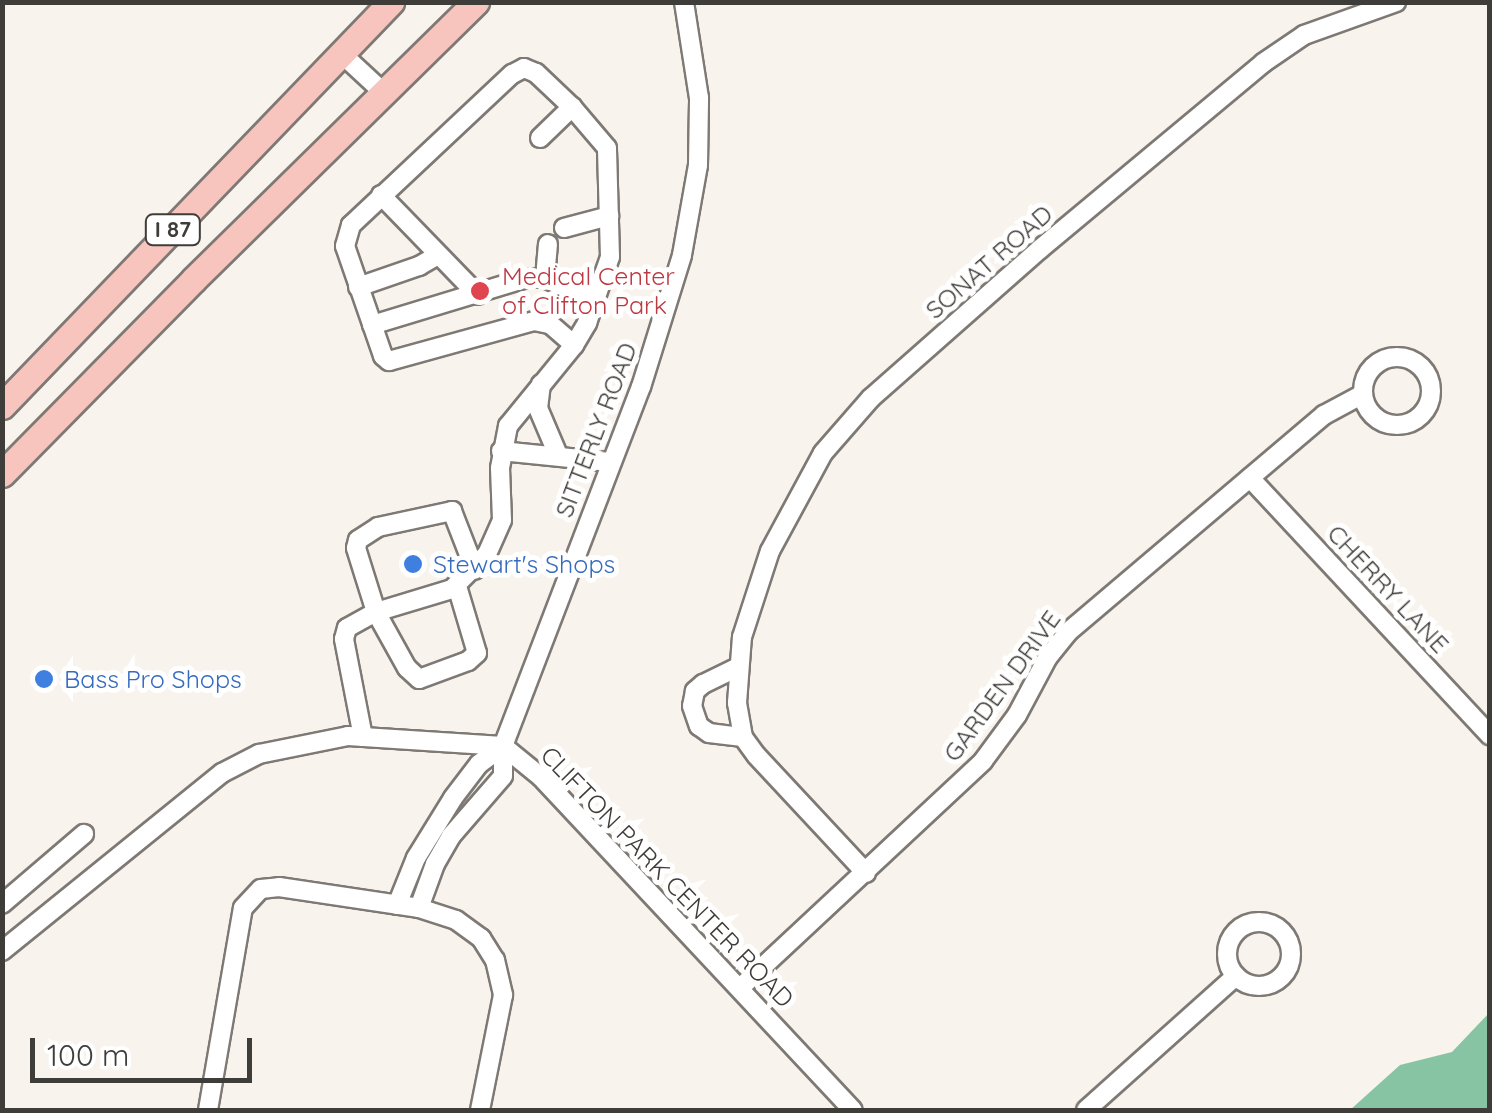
<!DOCTYPE html>
<html>
<head>
<meta charset="utf-8">
<style>
	body { margin:0 }
	#map { position:relative; width:1492px; height:1113px; overflow:hidden; background:#f8f3ec; font-family:Quicksand,sans-serif }
	div>[style] { position:absolute }
	[style*='--x'] { left:calc(var(--x)*1px); top:calc(var(--y)*1px); width:calc(var(--w)*1px); rotate:calc(var(--a)*1deg) }
	.forest>* { inset:0; background:#87c4a3 }
	.roads { filter:drop-shadow(2px 0 #7e7974) drop-shadow(-2px 0 #7e7974) drop-shadow(0 2px #7e7974) drop-shadow(0 -2px #7e7974) }
	.minor>* { height:18px; margin:-9px; padding:0 9px; transform-origin:9px; border-radius:9px; background:#fff }
	.minor>.ring { margin:-9px; padding:0; box-sizing:content-box; background:none; border:18px solid #fff; border-radius:50% }
	.highway>* { height:25px; margin:-12.5px; padding:0 12.5px; transform-origin:12.5px; border-radius:12.5px; background:#f7c5bd }
	.dots>* { width:28px; height:28px; translate:-50% -50%; box-sizing:border-box; border:5px solid #fff; border-radius:50% }
	span { translate:-50% -50%; white-space:nowrap; text-align:center; line-height:1.15; -webkit-text-stroke:10px #fff; paint-order:stroke }
	.shield-label span { padding:2px 8px; background:#fff; border:2px solid; border-radius:8px; -webkit-text-stroke-width:0 }
	.shield-label { font-size:22px; color:#3f3d3a; font-weight:700 }
	.street-label { font-size:25px; color:#3f3d3a }
	.health-label { font-size:25px; color:#be3a42 }
	.left { translate:0 -50%; text-align:left }
	.shop-label { font-size:25px; color:#366cbe }
	.frame { position:absolute; inset:0; border:5px solid #3f3d3a; pointer-events:none }
	.scale { position:absolute; left:30px; top:1038px; width:222px; height:45px; box-sizing:border-box; border:5px solid #3f3d3a; border-top:0; padding-left:12px; font-size:30px; line-height:35px; white-space:nowrap; color:#3f3d3a; -webkit-text-stroke:8px #fff; paint-order:stroke }
</style>
</head>
<body>
<div id="map">
	<div class="forest">
		<i style="clip-path:polygon(1489px 1013px,1489px 1110px,1350px 1110px,1400px 1065px,1452px 1052px)"></i>
	</div>
	<div class="roads">
		<div class="minor">
			<i style="--x:343;--y:55;--w:54;--a:42.8"></i>
			<i style="--x:540;--y:138;--w:45;--a:-44.1"></i>
			<i style="--x:381;--y:195;--w:139;--a:45.9"></i>
			<i style="--x:564;--y:228;--w:47;--a:-14.9"></i>
			<i style="--x:545;--y:278;--w:34;--a:-85"></i>
			<i style="--x:358;--y:287;--w:65;--a:-19"></i>
			<i style="--x:419;--y:266;--w:22;--a:-30"></i>
			<i style="--x:372;--y:325;--w:162;--a:-16.9"></i>
			<i style="--x:527;--y:278;--w:18;--a:0"></i>
			<i style="--x:545;--y:278;--w:55;--a:24.7"></i>
			<i class="ring" style="left:1363px;top:357px;width:50px;height:50px"></i>
			<i style="--x:541;--y:384;--w:24;--a:97"></i>
			<i style="--x:538;--y:408;--w:51;--a:66.9"></i>
			<i style="--x:501;--y:451;--w:109;--a:5.8"></i>
			<i style="--x:1250;--y:478;--w:352;--a:47"></i>
			<i style="--x:457;--y:586;--w:70;--a:73.4"></i>
			<i style="--x:477;--y:653;--w:12;--a:138"></i>
			<i style="--x:468;--y:661;--w:52;--a:159.8"></i>
			<i style="--x:419;--y:679;--w:16;--a:-137"></i>
			<i style="--x:407;--y:668;--w:64;--a:-119"></i>
			<i style="--x:376;--y:612;--w:67;--a:-107.4"></i>
			<i style="--x:356;--y:548;--w:8;--a:-76"></i>
			<i style="--x:358;--y:540;--w:24;--a:-33"></i>
			<i style="--x:378;--y:527;--w:76;--a:-12.2"></i>
			<i style="--x:452;--y:511;--w:63;--a:68.7"></i>
			<i style="--x:736;--y:668;--w:37;--a:154"></i>
			<i style="--x:703;--y:684;--w:11;--a:139"></i>
			<i style="--x:695;--y:691;--w:15;--a:101"></i>
			<i style="--x:692;--y:706;--w:21;--a:71"></i>
			<i style="--x:699;--y:726;--w:12;--a:35"></i>
			<i style="--x:709;--y:733;--w:34;--a:7"></i>
			<i style="--x:363;--y:737;--w:100;--a:-101"></i>
			<i style="--x:344;--y:639;--w:11;--a:-75"></i>
			<i style="--x:347;--y:628;--w:33;--a:-29"></i>
			<i style="--x:376;--y:612;--w:79;--a:-16.8"></i>
			<i style="--x:452;--y:589;--w:49;--a:-45"></i>
			<i style="--x:487;--y:554;--w:37;--a:-66"></i>
			<i style="--x:502;--y:520;--w:52;--a:-92.2"></i>
			<i style="--x:500;--y:468;--w:43;--a:-79.2"></i>
			<i style="--x:508;--y:426;--w:104;--a:-50.8"></i>
			<i style="--x:574;--y:345;--w:26;--a:-59"></i>
			<i style="--x:587;--y:323;--w:70;--a:-70.8"></i>
			<i style="--x:610;--y:257;--w:109;--a:-91.6"></i>
			<i style="--x:607;--y:148;--w:54;--a:-130.5"></i>
			<i style="--x:572;--y:107;--w:50;--a:-136.6"></i>
			<i style="--x:536;--y:73;--w:13;--a:-157"></i>
			<i style="--x:524;--y:68;--w:13;--a:153"></i>
			<i style="--x:512;--y:74;--w:221;--a:136.8"></i>
			<i style="--x:351;--y:225;--w:22;--a:106"></i>
			<i style="--x:345;--y:246;--w:116;--a:70.9"></i>
			<i style="--x:383;--y:356;--w:8;--a:40"></i>
			<i style="--x:389;--y:361;--w:150;--a:-15.4"></i>
			<i style="--x:534;--y:321;--w:16;--a:11"></i>
			<i style="--x:550;--y:324;--w:32;--a:41"></i>
			<i style="--x:866;--y:873;--w:161;--a:-133"></i>
			<i style="--x:756;--y:755;--w:22;--a:-126"></i>
			<i style="--x:743;--y:737;--w:35;--a:-100"></i>
			<i style="--x:737;--y:703;--w:66;--a:-85.7"></i>
			<i style="--x:742;--y:637;--w:90;--a:-72"></i>
			<i style="--x:770;--y:551;--w:111;--a:-61.6"></i>
			<i style="--x:823;--y:453;--w:73;--a:-48.9"></i>
			<i style="--x:871;--y:398;--w:225;--a:-41.4"></i>
			<i style="--x:1040;--y:249;--w:290;--a:-39.8"></i>
			<i style="--x:1263;--y:63;--w:50;--a:-34.3"></i>
			<i style="--x:1304;--y:35;--w:98;--a:-19.7"></i>
			<i style="--x:2;--y:904;--w:108;--a:-40.5"></i>
			<i style="--x:397;--y:905;--w:51;--a:-68"></i>
			<i style="--x:416;--y:858;--w:70;--a:-58.3"></i>
			<i style="--x:453;--y:798;--w:43;--a:-52.6"></i>
			<i style="--x:479;--y:764;--w:30;--a:-37"></i>
			<i style="--x:419;--y:908;--w:47;--a:-70"></i>
			<i style="--x:435;--y:864;--w:32;--a:-60"></i>
			<i style="--x:451;--y:836;--w:79;--a:-49.1"></i>
			<i style="--x:503;--y:776;--w:30;--a:-90"></i>
			<i style="--x:503;--y:746;--w:385;--a:-69"></i>
			<i style="--x:641;--y:387;--w:138;--a:-72.7"></i>
			<i style="--x:682;--y:255;--w:91;--a:-79.9"></i>
			<i style="--x:698;--y:165;--w:67;--a:-89.1"></i>
			<i style="--x:699;--y:98;--w:97;--a:-98.9"></i>
			<i class="ring" style="left:1227px;top:922px;width:46px;height:46px"></i>
			<i style="--x:2;--y:951;--w:283;--a:-39"></i>
			<i style="--x:222;--y:773;--w:42;--a:-27.2"></i>
			<i style="--x:259;--y:754;--w:91;--a:-11.4"></i>
			<i style="--x:348;--y:736;--w:155;--a:3.7"></i>
			<i style="--x:503;--y:746;--w:49;--a:39.2"></i>
			<i style="--x:541;--y:777;--w:456;--a:46.9"></i>
			<i style="--x:741;--y:987;--w:331;--a:-43"></i>
			<i style="--x:983;--y:761;--w:57;--a:-53.5"></i>
			<i style="--x:1017;--y:715;--w:66;--a:-61.9"></i>
			<i style="--x:1048;--y:657;--w:32;--a:-51"></i>
			<i style="--x:1068;--y:632;--w:336;--a:-40.3"></i>
			<i style="--x:1324;--y:415;--w:44;--a:-28.3"></i>
			<i style="--x:208;--y:1110;--w:205;--a:-80.2"></i>
			<i style="--x:243;--y:908;--w:26;--a:-47"></i>
			<i style="--x:261;--y:889;--w:18;--a:-6"></i>
			<i style="--x:279;--y:887;--w:142;--a:8.5"></i>
			<i style="--x:419;--y:908;--w:39;--a:18"></i>
			<i style="--x:456;--y:920;--w:31;--a:36"></i>
			<i style="--x:481;--y:938;--w:26;--a:58"></i>
			<i style="--x:495;--y:960;--w:36;--a:77"></i>
			<i style="--x:503;--y:995;--w:117;--a:101.3"></i>
			<i style="--x:1086;--y:1110;--w:201;--a:-41.8"></i>
		</div>
		<div class="highway">
			<i style="--x:2;--y:406;--w:561;--a:-46.08"></i>
			<i style="--x:2;--y:474;--w:272;--a:-45.4"></i>
			<i style="--x:193;--y:280;--w:397;--a:-44.5"></i>
		</div>
	</div>
	<div class="dots">
		<i style="left:480px;top:291px;background:#e0444e"></i>
		<i style="left:413px;top:564px;background:#3f7fe0"></i>
		<i style="left:44px;top:679px;background:#3f7fe0"></i>
	</div>
	<div class="shield-label">
		<span style="left:173px;top:230px">I 87</span>
	</div>
	<div class="street-label">
		<span style="left:989px;top:262px;rotate:-41deg">SONAT ROAD</span>
		<span style="left:596px;top:430px;rotate:-69deg">SITTERLY ROAD</span>
		<span style="left:1388px;top:589px;rotate:47deg">CHERRY LANE</span>
		<span style="left:1002px;top:686px;rotate:-54deg">GARDEN DRIVE</span>
		<span style="left:667px;top:877px;rotate:46deg">CLIFTON PARK CENTER ROAD</span>
	</div>
	<div class="health-label">
		<span class="left" style="left:502px;top:291px">Medical Center<br>of Clifton Park</span>
	</div>
	<div class="shop-label">
		<span class="left" style="left:433px;top:564px">Stewart's Shops</span>
		<span class="left" style="left:64px;top:679px">Bass Pro Shops</span>
	</div>
	<div class="frame"></div>
	<div class="scale">100 m</div>
</div>
</body>
</html>
